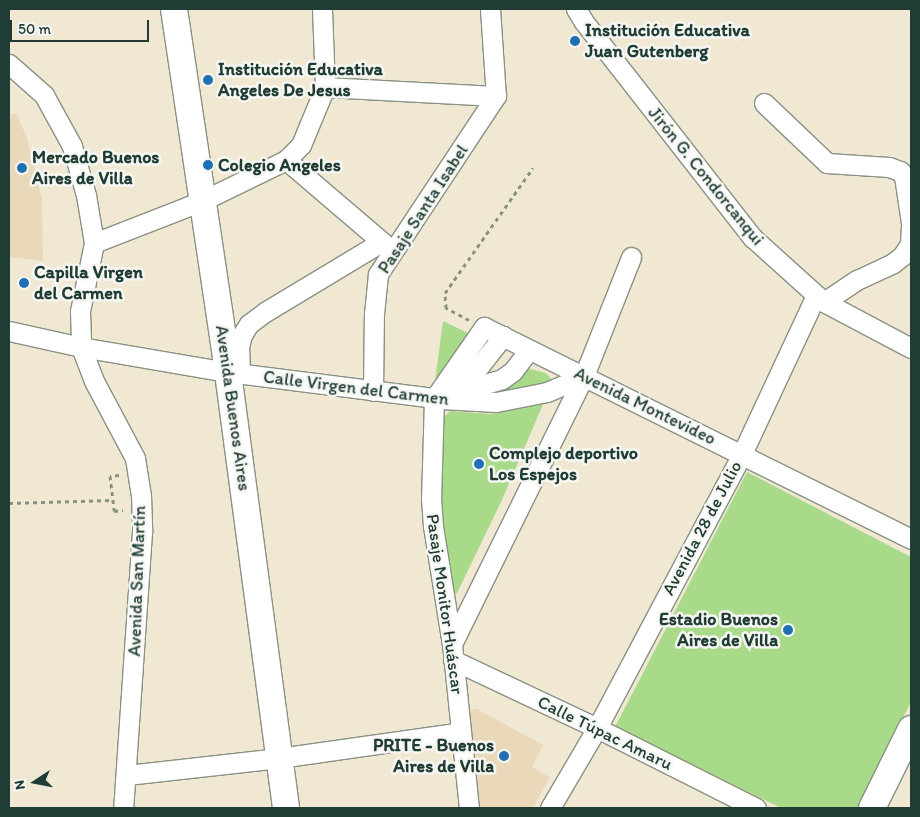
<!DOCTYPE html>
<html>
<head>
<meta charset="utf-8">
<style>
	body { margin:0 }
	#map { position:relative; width:920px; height:817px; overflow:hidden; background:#f0e8d2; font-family:Itim,sans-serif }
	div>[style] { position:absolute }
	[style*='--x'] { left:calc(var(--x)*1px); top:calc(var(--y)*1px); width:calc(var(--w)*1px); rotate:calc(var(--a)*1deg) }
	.built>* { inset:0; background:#e9d9ba }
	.green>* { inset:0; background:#a8da89 }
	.path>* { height:3px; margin-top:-1.5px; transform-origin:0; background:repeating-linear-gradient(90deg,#889283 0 4px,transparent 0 8px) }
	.roads { filter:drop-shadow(1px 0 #889283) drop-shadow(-1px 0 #889283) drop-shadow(0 1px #889283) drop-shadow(0 -1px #889283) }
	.street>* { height:19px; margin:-9.5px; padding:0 9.5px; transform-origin:9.5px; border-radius:9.5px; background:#fff }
	.secondary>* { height:26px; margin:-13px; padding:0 13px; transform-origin:13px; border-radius:13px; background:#fff }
	.dots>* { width:14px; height:14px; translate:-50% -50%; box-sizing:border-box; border:2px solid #f6f6f2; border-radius:50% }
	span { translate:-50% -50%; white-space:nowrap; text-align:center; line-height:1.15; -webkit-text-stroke:5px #f6f6f2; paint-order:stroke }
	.poi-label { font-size:18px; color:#1f3d34; font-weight:700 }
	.left { translate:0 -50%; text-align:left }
	.right { translate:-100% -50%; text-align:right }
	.street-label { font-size:18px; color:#1f3d34 }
	.frame { position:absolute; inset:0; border:10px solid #1f3d34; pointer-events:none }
	.north { position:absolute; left:10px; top:757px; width:50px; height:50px; -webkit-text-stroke:4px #f6f6f2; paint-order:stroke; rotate:259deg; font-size:14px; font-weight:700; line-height:20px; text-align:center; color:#1f3d34 }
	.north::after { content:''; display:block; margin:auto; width:18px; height:22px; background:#1f3d34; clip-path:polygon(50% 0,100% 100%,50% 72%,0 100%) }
	.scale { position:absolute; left:10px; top:20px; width:139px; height:22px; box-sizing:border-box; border:2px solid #1f3d34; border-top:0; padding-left:6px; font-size:15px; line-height:18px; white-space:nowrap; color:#1f3d34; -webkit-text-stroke:4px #f6f6f2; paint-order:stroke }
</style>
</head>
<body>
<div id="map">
	<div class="built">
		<i style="clip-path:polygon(16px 113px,27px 138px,42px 199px,43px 261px,9px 257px,9px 115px)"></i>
		<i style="clip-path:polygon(477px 709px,543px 745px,532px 767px,550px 777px,533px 808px,476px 808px,465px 710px)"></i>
	</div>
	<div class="green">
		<i style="clip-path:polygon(443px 321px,472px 335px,435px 382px)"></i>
		<i style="clip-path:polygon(530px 369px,546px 373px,552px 380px,504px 397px,459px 392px,504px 388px,519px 371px)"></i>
		<i style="clip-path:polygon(544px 402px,501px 502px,457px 593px,452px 596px,440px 514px,441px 425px,444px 417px,450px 411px,490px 414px)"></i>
		<i style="clip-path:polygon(747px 472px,911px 557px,911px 702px,857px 808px,781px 808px,615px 727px)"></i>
	</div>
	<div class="path">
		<i style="--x:469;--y:320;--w:26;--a:-152"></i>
		<i style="--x:446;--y:308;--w:15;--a:-94"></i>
		<i style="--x:445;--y:293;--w:153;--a:-54.9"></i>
		<i style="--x:119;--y:475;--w:9;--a:174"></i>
		<i style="--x:110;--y:476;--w:35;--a:83"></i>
		<i style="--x:114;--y:511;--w:9;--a:-6"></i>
		<i style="--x:9;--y:503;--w:104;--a:-1.7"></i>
	</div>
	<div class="roads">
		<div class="street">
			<i style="--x:490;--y:9;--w:87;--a:86.1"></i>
			<i style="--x:576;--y:9;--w:15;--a:58"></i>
			<i style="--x:584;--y:22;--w:274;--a:52"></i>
			<i style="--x:753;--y:238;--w:96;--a:42"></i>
			<i style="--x:824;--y:302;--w:98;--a:27.9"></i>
			<i style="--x:9;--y:64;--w:47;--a:41.5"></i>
			<i style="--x:44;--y:95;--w:58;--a:61.2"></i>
			<i style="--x:72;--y:146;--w:51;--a:74.1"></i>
			<i style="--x:86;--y:195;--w:49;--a:80.5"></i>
			<i style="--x:94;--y:243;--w:69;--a:101.6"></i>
			<i style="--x:80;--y:311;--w:36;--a:88"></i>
			<i style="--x:81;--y:347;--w:36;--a:69"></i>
			<i style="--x:94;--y:381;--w:87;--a:62"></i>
			<i style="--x:135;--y:458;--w:37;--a:81"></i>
			<i style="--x:141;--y:495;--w:37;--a:88"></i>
			<i style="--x:142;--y:532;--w:277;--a:93.9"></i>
			<i style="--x:325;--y:87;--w:171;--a:3"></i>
			<i style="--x:764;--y:103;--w:87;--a:43.6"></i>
			<i style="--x:827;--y:163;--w:62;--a:3.7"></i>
			<i style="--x:889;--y:167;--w:12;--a:20"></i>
			<i style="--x:900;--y:171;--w:6;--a:51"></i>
			<i style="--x:904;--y:176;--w:48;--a:81.5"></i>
			<i style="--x:286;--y:160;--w:135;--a:40.5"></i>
			<i style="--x:94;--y:243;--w:116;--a:-21.3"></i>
			<i style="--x:202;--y:201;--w:93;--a:-26"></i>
			<i style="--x:286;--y:160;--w:21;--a:-45"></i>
			<i style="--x:301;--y:145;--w:63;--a:-67.5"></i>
			<i style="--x:325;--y:87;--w:78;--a:-92.2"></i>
			<i style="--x:824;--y:302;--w:40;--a:-34"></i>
			<i style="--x:857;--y:280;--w:40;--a:-25"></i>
			<i style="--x:893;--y:263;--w:11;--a:-38"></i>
			<i style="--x:902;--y:256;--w:14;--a:-56"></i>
			<i style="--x:910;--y:244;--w:18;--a:-87"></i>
			<i style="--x:9;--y:331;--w:74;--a:12.5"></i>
			<i style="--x:81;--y:347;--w:149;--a:9.7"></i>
			<i style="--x:228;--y:372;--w:215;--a:7.2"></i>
			<i style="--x:441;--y:399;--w:55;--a:3.1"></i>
			<i style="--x:496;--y:402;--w:52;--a:-11.1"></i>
			<i style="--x:547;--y:392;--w:40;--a:-23.4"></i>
			<i style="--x:240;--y:373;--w:26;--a:-92"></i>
			<i style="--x:239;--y:347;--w:12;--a:-76"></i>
			<i style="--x:242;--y:335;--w:13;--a:-58"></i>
			<i style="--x:249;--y:324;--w:20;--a:-37"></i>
			<i style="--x:265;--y:312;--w:135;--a:-31.1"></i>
			<i style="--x:463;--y:387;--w:15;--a:-4"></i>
			<i style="--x:478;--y:386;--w:25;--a:-16"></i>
			<i style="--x:502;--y:379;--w:14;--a:-36"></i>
			<i style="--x:513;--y:371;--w:26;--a:-53"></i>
			<i style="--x:373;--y:391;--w:77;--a:-89.3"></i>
			<i style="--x:374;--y:314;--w:40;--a:-84.3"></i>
			<i style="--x:378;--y:274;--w:214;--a:-56.5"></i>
			<i style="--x:440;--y:396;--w:25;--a:-21"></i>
			<i style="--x:463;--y:387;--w:65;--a:-51.9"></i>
			<i style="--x:434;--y:399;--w:88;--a:-55.2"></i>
			<i style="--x:484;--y:327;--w:477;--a:26.4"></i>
			<i style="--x:434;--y:399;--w:99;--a:91.7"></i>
			<i style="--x:431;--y:498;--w:28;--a:86"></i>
			<i style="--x:433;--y:526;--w:120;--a:80.9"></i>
			<i style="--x:452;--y:644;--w:165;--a:84.1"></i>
			<i style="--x:452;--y:644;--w:299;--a:-63.8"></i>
			<i style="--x:584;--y:376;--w:128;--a:-68.4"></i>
			<i style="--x:453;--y:660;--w:159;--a:25.3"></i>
			<i style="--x:597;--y:728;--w:178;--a:26.7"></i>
			<i style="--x:127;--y:775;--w:153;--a:-6.4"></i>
			<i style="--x:279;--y:758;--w:184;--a:-8.1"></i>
			<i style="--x:550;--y:808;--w:93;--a:-59.6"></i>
			<i style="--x:597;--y:728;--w:310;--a:-62.1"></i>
			<i style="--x:742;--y:454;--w:175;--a:-65"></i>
		</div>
		<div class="secondary">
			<i style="--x:174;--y:9;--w:338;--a:81.5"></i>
			<i style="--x:224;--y:343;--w:469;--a:82.4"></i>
			<i style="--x:872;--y:808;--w:88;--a:-63.7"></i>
		</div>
	</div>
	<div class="dots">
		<i style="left:575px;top:41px;background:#1f6fb2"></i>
		<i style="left:208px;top:80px;background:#1f6fb2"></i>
		<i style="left:208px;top:165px;background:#1f6fb2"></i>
		<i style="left:22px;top:168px;background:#1f6fb2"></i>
		<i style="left:24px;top:283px;background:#1f6fb2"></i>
		<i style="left:479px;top:464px;background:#1f6fb2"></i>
		<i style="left:788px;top:630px;background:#1f6fb2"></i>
		<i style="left:504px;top:756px;background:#1f6fb2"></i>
	</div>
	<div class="poi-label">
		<span class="left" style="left:585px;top:41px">Institución Educativa<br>Juan Gutenberg</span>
		<span class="left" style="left:218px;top:80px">Institución Educativa<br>Angeles De Jesus</span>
		<span class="left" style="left:32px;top:168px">Mercado Buenos<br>Aires de Villa</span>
		<span class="left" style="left:218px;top:165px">Colegio Angeles</span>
		<span class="left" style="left:34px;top:283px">Capilla Virgen<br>del Carmen</span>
		<span class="left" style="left:489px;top:464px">Complejo deportivo<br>Los Espejos</span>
		<span class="right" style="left:778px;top:630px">Estadio Buenos<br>Aires de Villa</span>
		<span class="right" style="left:494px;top:756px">PRITE - Buenos<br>Aires de Villa</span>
	</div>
	<div class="street-label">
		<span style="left:706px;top:176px;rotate:51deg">Jirón G. Condorcanqui</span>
		<span style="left:423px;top:209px;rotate:-57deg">Pasaje Santa Isabel</span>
		<span style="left:356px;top:388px;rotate:7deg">Calle Virgen del Carmen</span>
		<span style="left:645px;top:406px;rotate:26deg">Avenida Montevideo</span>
		<span style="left:233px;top:408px;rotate:82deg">Avenida Buenos Aires</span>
		<span style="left:702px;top:528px;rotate:-62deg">Avenida 28 de Julio</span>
		<span style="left:137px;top:581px;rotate:-88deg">Avenida San Martín</span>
		<span style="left:445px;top:604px;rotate:82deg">Pasaje Monitor Huáscar</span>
		<span style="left:605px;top:733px;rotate:26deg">Calle Túpac Amaru</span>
	</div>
	<div class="frame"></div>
	<div class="north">N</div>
	<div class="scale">50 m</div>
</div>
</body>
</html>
